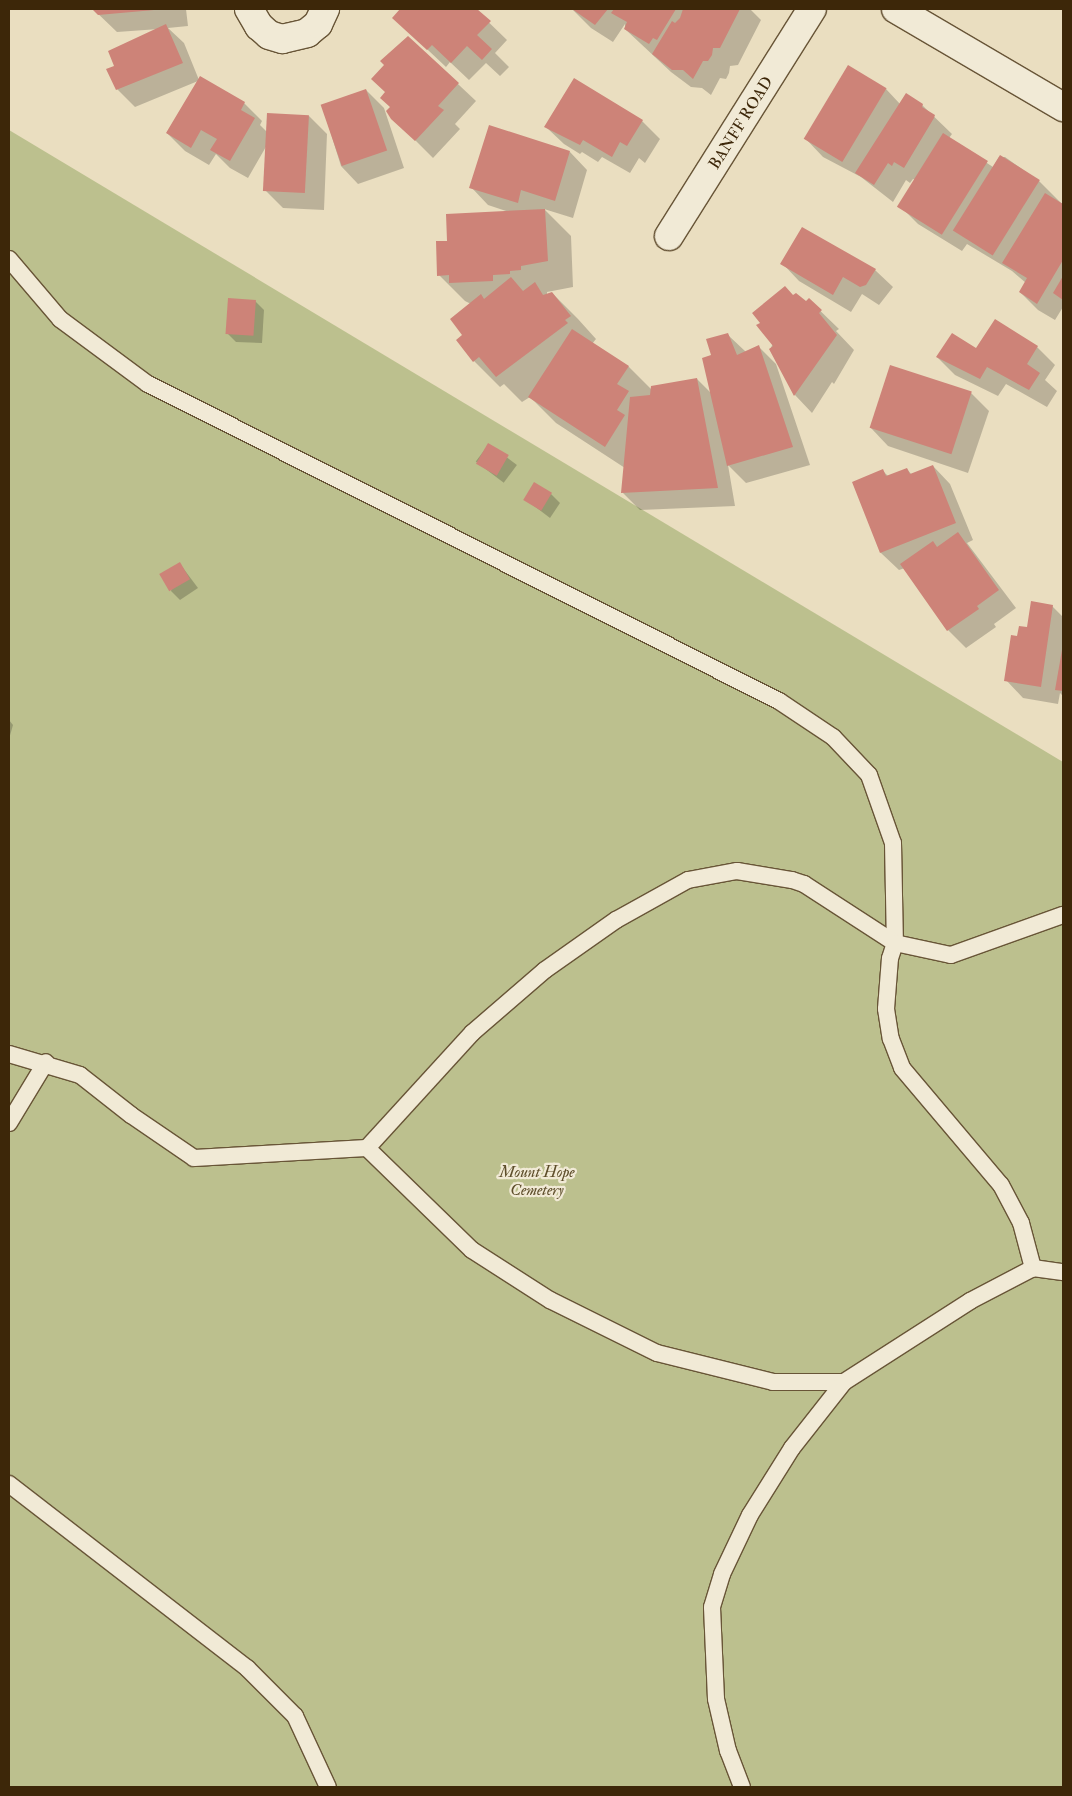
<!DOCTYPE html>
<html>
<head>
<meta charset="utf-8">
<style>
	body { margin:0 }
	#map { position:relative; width:1072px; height:1796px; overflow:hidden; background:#eadec0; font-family:"IM FELL Double Pica",serif }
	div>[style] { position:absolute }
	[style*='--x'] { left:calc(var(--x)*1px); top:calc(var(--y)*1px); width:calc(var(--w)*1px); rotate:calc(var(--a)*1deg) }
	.green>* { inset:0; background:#bcc08e }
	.shadow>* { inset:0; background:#0003; transform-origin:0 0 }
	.building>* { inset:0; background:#cd8378; transform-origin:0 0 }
	.roads { filter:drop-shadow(1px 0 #685537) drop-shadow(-1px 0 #685537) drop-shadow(0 1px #685537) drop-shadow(0 -1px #685537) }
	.service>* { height:16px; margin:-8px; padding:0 8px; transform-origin:8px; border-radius:8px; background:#f1ead6 }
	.minor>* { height:28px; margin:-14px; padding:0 14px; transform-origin:14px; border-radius:14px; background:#f1ead6 }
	span { translate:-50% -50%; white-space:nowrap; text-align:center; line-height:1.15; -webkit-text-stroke:4.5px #f1ead6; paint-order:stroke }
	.street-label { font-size:16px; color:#3d2709 }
	.park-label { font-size:16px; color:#5d4d2a; font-style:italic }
	.frame { position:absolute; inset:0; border:10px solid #3d2709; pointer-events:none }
</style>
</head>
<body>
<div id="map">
	<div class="green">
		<i style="clip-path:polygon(9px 130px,1063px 762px,1063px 1787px,9px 1787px)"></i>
	</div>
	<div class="shadow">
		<i style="clip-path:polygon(93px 9px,186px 9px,188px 26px,168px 28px,184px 43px,199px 80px,244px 103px,262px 121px,260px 125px,268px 133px,309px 116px,327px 134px,324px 210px,283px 208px,265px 190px,267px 145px,248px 178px,230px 168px,216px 154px,209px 165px,185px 151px,167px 133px,198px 81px,135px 107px,117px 89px,116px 66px,159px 29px,117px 32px)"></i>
		<i style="clip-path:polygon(402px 9px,475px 9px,507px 40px,495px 53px,509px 67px,500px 76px,486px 63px,469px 80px,450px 62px,446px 67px,394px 18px)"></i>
		<i style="clip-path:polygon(750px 9px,761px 20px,738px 65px,730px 66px,729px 73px,726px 79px,720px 78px,711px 95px,702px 88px,691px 87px,671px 72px,625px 29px,625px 24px,613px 42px,591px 28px,573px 10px)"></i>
		<i style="clip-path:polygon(408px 37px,476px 101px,455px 124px,460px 129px,433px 158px,411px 136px,391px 107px,386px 92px)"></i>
		<i style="clip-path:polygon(886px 89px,900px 104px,922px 105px,952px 134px,949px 138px,993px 167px,999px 157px,1005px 157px,1039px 181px,1063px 205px,1063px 307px,1055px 320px,1038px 310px,1020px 292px,1026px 283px,1012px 271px,967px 244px,962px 251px,918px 224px,900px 206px,916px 180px,913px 179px,910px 183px,906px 180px,893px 202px,861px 177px,823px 157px,806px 139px)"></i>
		<i style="clip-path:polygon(366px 90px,384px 108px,404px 168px,358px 184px,341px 166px,322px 105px)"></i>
		<i style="clip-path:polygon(642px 121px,660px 139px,645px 163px,639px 158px,630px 173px,602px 157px,598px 162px,582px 152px,580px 154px,564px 144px,546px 127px)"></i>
		<i style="clip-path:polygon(570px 152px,587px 170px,573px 218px,544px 209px,571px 236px,573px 287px,547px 292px,547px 295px,552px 293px,578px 319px,596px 339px,592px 344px,629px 367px,652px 390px,697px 379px,712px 394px,713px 356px,728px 335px,746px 352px,758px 346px,776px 364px,810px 465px,746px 483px,728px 465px,735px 506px,640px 510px,623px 493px,625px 468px,556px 423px,530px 397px,522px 402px,504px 384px,500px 387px,474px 361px,471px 304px,465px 301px,439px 275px,448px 242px,509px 212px,488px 205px,471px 187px)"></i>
		<i style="clip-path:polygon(782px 263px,875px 270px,893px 287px,879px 305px,862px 294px,851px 312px,799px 281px)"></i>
		<i style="clip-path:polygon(793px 296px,806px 303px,809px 300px,839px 329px,836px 331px,854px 350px,834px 384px,832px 382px,812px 413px,795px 395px,770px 350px)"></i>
		<i style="clip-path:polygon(255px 301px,264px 310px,262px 343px,236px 342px,227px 333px)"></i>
		<i style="clip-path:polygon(1037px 347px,1055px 365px,1045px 380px,1057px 391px,1047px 407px,1006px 384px,998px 396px,955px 375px,937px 357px)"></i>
		<i style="clip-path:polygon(971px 393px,989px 411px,968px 473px,888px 446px,871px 428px)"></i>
		<i style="left:489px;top:444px;width:35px;height:22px;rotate:37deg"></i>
		<i style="clip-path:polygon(933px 466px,950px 484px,973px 540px,967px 543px,1016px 608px,994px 624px,996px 627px,966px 648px,948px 630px,905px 568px,899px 570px,881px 553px,883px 471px,889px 477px,907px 469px,912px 475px)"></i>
		<i style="clip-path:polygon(551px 494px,560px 503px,550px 518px,525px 499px)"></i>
		<i style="clip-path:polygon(180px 564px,198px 588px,180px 600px,171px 591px)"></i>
		<i style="clip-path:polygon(1052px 606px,1063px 617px,1063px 696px,1060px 693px,1058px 704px,1023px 698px,1006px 680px,1018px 637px)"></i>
		<i style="clip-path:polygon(9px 720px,13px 725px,9px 739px)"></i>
	</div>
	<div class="building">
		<i style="clip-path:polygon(92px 9px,154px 9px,154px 10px,98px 15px)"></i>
		<i style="clip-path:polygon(400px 9px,477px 9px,491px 21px,477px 35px,492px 49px,482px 60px,467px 46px,451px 63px,432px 45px,427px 50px,392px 18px)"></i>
		<i style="clip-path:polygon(572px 9px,608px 9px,595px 25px)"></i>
		<i style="clip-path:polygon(614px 9px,676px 9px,657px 40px,653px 38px,649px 44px,624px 29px,627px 22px,611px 13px)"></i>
		<i style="clip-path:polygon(683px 9px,740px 9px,720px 48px,713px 48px,712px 55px,708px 61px,703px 61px,693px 79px,683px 70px,672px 70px,652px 54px,672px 21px,675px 23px,680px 18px)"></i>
		<i style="clip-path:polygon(166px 24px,183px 63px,116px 90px,106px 69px,114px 66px,108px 51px)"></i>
		<i style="clip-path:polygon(408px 36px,459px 83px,438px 106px,444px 110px,415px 141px,391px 119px,386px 111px,390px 107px,380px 98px,385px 92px,371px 79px,384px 65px,380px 61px)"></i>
		<i style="left:848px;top:65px;width:45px;height:86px;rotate:31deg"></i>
		<i style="clip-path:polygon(200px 76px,245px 102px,241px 110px,255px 118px,230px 161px,210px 150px,217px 139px,201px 130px,191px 148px,166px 133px)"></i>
		<i style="clip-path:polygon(574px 78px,643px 120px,627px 146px,620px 142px,612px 157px,583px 140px,580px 145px,544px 127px)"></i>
		<i style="left:366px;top:89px;width:65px;height:48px;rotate:71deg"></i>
		<i style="clip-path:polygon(906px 93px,923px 104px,922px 107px,935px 115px,934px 118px,904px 168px,894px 162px,892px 166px,888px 163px,874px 185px,855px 173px)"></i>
		<i style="left:267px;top:113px;width:42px;height:78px;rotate:3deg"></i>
		<i style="clip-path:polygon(489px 125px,570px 151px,555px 201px,521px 190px,518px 203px,469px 188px)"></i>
		<i style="left:943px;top:133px;width:53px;height:87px;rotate:32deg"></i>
		<i style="left:1000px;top:155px;width:47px;height:89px;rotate:32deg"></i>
		<i style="clip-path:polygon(1045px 193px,1063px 204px,1063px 260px,1037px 304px,1019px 292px,1027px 278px,1002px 263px)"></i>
		<i style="clip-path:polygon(545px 209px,548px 261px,521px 266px,521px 270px,510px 271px,510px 274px,493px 275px,493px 281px,449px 283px,449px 275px,437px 276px,436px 241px,447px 241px,446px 214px)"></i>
		<i style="clip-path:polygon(802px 227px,876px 269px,866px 285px,860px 287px,843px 277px,833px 295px,780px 264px)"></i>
		<i style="clip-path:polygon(1063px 276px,1063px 300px,1053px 293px)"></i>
		<i style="clip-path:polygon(511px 277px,523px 291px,535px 282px,543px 295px,552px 292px,571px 316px,565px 320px,568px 323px,496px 377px,479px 357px,473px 362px,456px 340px,462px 335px,450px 319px,481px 294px,484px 299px)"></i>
		<i style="clip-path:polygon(785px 286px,793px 295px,796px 293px,806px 301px,809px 298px,822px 310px,819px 313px,837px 335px,794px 396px,769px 349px,773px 346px,756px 325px,760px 323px,752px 313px)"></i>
		<i style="left:228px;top:298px;width:28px;height:36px;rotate:4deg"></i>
		<i style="clip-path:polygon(995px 319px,1038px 346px,1027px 364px,1040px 373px,1029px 390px,987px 367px,980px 379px,936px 357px,952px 333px,976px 348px)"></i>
		<i style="clip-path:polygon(572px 329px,629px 366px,617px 384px,629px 391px,617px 410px,625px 415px,605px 447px,528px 397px)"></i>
		<i style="clip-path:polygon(728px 333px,737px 355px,759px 345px,793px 447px,727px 466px,702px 358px,711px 355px,706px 339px)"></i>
		<i style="left:890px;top:365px;width:86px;height:66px;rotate:18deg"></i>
		<i style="clip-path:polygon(697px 378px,718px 488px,621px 493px,630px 397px,650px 395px,651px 386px)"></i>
		<i style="left:488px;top:443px;width:24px;height:24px;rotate:30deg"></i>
		<i style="clip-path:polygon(933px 465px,956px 523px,880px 553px,852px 482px,883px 469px,886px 476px,907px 468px,910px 474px)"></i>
		<i style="left:534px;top:482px;width:21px;height:21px;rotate:31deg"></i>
		<i style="clip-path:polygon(958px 532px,999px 590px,977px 606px,979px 609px,947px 631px,900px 564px,933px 541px,937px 547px)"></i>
		<i style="left:180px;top:562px;width:20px;height:24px;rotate:60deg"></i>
		<i style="clip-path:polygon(1031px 601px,1053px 605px,1041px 687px,1004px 681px,1011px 635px,1017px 636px,1019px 626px,1027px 627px)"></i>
		<i style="clip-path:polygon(1062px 650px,1063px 650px,1063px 691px,1055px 690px)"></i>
	</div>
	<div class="roads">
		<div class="service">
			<i style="--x:9;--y:259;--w:79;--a:49.6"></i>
			<i style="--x:60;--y:319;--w:109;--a:36.5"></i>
			<i style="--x:148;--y:384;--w:706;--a:26.67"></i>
			<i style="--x:779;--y:701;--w:65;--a:33.7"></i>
			<i style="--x:833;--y:737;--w:52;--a:46.5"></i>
			<i style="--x:869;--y:775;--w:72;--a:70.6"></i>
			<i style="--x:893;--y:843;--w:100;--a:88.9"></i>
			<i style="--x:895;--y:943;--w:16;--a:108"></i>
			<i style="--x:890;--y:958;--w:51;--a:94.5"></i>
			<i style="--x:886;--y:1009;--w:30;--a:81"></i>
			<i style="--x:891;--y:1039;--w:31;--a:69"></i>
			<i style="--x:902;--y:1068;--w:153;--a:49.8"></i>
			<i style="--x:1001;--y:1185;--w:43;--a:62.2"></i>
			<i style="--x:1021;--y:1223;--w:47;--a:75.1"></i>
			<i style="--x:9;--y:1054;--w:74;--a:16.5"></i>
			<i style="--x:80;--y:1075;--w:65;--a:38.1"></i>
			<i style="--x:131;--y:1115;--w:76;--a:34.3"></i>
			<i style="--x:194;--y:1158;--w:173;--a:-3.3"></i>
			<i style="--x:367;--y:1148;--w:156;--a:-47.6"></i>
			<i style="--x:472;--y:1033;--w:96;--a:-40.8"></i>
			<i style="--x:545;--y:970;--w:87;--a:-35.2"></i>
			<i style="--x:616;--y:920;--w:82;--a:-29.1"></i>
			<i style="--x:688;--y:880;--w:50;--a:-10.4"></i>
			<i style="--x:737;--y:871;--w:56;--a:9.3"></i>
			<i style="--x:792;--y:880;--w:13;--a:18"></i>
			<i style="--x:804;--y:884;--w:108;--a:33"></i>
			<i style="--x:895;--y:943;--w:57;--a:12.1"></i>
			<i style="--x:951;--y:955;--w:119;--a:-19.7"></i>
			<i style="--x:9;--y:1123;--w:71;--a:-58.8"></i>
			<i style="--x:367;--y:1148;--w:146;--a:44.2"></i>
			<i style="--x:472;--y:1250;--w:93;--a:32.7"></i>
			<i style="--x:550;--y:1300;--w:119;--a:26.4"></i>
			<i style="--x:657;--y:1353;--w:120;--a:14"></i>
			<i style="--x:773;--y:1382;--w:71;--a:0"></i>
			<i style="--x:9;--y:1484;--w:301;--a:37.7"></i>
			<i style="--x:247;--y:1668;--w:68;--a:45"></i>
			<i style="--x:295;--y:1716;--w:78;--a:65.1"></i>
			<i style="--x:742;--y:1787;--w:39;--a:-111"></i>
			<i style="--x:728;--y:1751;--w:53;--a:-103"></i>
			<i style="--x:716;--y:1699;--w:92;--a:-92.5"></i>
			<i style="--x:712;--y:1607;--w:34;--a:-73"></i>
			<i style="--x:722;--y:1574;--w:65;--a:-64.6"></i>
			<i style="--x:750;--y:1515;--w:79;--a:-57.9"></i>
			<i style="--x:792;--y:1448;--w:84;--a:-51.8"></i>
			<i style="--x:844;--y:1382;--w:150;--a:-32.7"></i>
			<i style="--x:970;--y:1301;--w:71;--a:-27.6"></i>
			<i style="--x:1033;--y:1268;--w:30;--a:8"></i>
		</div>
		<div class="minor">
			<i style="--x:249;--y:9;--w:20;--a:60"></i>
			<i style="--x:259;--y:26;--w:13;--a:42"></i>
			<i style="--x:269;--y:35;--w:14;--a:17"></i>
			<i style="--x:282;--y:39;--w:26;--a:-13"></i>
			<i style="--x:307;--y:33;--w:14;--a:-39"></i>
			<i style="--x:318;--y:24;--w:17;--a:-65"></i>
			<i style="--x:896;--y:9;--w:194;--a:30.4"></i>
			<i style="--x:669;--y:236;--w:268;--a:-57.8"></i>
		</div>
	</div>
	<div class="street-label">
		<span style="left:741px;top:123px;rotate:-58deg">BANFF ROAD</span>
	</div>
	<div class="park-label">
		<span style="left:537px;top:1181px">Mount Hope<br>Cemetery</span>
	</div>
	<div class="frame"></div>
</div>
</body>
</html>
